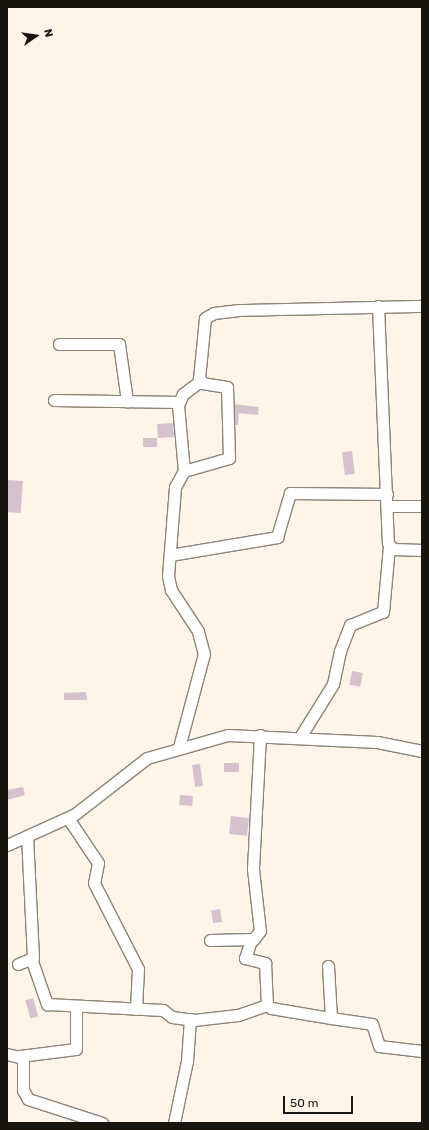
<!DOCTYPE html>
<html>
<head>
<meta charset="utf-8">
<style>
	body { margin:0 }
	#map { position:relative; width:429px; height:1130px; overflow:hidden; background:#fef4e8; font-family:Rubik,sans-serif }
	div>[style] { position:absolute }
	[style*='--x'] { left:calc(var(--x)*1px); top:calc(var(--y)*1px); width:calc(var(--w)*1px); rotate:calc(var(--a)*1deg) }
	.building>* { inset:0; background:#d5c2cd; transform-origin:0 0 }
	.roads { filter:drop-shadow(1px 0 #8e8375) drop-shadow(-1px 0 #8e8375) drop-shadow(0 1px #8e8375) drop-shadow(0 -1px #8e8375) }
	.street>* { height:11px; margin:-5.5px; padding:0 5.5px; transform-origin:5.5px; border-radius:5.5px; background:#fff }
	span { translate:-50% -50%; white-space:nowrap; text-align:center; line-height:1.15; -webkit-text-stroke:4px #fef4e8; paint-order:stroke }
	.frame { position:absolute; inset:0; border:8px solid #18140e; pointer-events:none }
	.north { position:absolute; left:16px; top:16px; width:40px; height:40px; -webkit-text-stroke:3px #fef4e8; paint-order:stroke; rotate:77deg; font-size:11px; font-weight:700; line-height:16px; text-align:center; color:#18140e }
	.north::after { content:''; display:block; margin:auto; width:14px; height:18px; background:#18140e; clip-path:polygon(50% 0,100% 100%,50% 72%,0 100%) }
	.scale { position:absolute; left:283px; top:1096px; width:70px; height:18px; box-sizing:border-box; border:2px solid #18140e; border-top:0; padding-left:5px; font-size:12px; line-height:14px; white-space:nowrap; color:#18140e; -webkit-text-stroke:3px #fef4e8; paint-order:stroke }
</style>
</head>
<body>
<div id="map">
	<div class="building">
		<i style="clip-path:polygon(234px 404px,259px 407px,258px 415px,239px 413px,238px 425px,235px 425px)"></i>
		<i style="left:173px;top:423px;width:14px;height:16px;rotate:86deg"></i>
		<i style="left:143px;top:438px;width:14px;height:9px"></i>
		<i style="left:352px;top:451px;width:23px;height:10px;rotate:83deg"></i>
		<i style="left:7px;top:480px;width:16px;height:32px;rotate:4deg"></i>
		<i style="left:352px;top:671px;width:11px;height:14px;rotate:10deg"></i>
		<i style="clip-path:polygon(86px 692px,87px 700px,64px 700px,64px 693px)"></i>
		<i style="left:239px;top:763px;width:9px;height:15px;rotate:90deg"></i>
		<i style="left:200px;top:764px;width:22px;height:8px;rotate:82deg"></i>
		<i style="clip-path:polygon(23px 787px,25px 795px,7px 800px,7px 790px)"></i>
		<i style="left:180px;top:795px;width:13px;height:10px;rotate:4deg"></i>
		<i style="left:231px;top:816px;width:18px;height:18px;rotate:6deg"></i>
		<i style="left:220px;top:909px;width:13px;height:9px;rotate:81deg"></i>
		<i style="left:33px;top:998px;width:19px;height:8px;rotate:74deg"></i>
	</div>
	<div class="roads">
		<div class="street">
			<i style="--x:378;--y:306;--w:237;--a:87.6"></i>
			<i style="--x:388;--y:543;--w:8;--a:50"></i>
			<i style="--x:393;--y:549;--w:29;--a:2"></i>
			<i style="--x:59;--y:344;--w:60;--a:0"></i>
			<i style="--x:119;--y:344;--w:58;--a:82"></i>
			<i style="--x:54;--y:400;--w:125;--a:0.9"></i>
			<i style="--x:184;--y:471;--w:66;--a:-95.2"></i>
			<i style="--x:178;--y:405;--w:12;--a:-66"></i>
			<i style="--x:183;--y:394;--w:21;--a:-37"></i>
			<i style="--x:388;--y:506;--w:34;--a:0"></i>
			<i style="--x:170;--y:555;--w:109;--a:-9.5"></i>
			<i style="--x:277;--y:537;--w:46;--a:-73.5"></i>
			<i style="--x:290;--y:493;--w:97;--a:0.6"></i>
			<i style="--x:260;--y:735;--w:134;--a:93"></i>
			<i style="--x:253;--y:869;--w:62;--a:83.6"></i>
			<i style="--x:260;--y:931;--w:16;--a:130"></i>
			<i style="--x:250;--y:943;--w:16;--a:108"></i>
			<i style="--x:245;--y:958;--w:21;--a:14"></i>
			<i style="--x:265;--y:963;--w:42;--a:87.3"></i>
			<i style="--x:267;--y:1005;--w:5;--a:37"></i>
			<i style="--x:271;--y:1008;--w:61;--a:9.5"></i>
			<i style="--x:300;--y:737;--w:62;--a:-58.1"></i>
			<i style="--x:333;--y:684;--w:34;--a:-78"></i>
			<i style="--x:340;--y:651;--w:28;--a:-69"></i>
			<i style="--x:350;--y:625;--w:35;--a:-22"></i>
			<i style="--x:383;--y:612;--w:66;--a:-84.8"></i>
			<i style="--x:179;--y:747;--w:96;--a:-75"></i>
			<i style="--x:204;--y:654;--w:24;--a:-105"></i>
			<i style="--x:198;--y:631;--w:49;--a:-123.4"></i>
			<i style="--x:171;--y:590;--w:14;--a:-102"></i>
			<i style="--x:168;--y:576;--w:89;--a:-85.5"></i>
			<i style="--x:175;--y:487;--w:18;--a:-61"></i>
			<i style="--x:184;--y:471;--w:47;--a:-16.1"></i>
			<i style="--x:229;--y:458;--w:71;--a:-91.6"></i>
			<i style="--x:227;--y:387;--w:24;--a:-171"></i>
			<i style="--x:203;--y:383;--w:6;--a:-135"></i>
			<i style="--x:199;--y:379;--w:61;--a:-84.4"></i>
			<i style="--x:205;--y:318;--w:10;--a:-29"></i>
			<i style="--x:214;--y:313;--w:25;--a:-7"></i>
			<i style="--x:239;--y:310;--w:183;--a:-1.3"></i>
			<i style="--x:68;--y:818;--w:54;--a:56.3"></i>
			<i style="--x:98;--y:863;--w:20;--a:101"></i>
			<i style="--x:94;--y:883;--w:97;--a:62.9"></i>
			<i style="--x:138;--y:969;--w:40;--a:92.9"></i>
			<i style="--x:7;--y:845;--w:75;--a:-24.5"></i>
			<i style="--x:75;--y:814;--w:91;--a:-37.9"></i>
			<i style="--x:147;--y:758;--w:84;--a:-15.9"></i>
			<i style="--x:228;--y:735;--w:149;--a:2.7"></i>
			<i style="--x:377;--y:742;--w:46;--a:11.3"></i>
			<i style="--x:210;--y:940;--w:44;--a:-1.3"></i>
			<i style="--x:32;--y:961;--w:46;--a:70.8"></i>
			<i style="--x:47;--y:1004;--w:116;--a:3"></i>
			<i style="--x:163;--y:1010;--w:11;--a:38"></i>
			<i style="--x:172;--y:1017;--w:22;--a:8"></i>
			<i style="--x:194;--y:1020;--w:44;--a:-6.5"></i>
			<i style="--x:238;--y:1015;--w:31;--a:-19"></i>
			<i style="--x:18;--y:964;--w:16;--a:-22"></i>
			<i style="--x:33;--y:958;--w:122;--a:-92.8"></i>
			<i style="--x:328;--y:966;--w:52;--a:86.7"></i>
			<i style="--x:331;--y:1018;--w:41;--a:8.3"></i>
			<i style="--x:372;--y:1024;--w:23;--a:72"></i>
			<i style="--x:379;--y:1046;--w:43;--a:6.6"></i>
			<i style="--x:7;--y:1054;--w:16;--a:14"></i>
			<i style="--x:23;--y:1058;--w:32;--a:90"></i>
			<i style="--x:23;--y:1090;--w:10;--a:61"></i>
			<i style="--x:28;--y:1099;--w:78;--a:18"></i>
			<i style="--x:20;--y:1056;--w:56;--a:-7.1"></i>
			<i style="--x:76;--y:1049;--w:42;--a:-90"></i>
			<i style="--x:174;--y:1123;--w:63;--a:-78.2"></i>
			<i style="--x:187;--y:1061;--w:42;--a:-85.9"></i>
		</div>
	</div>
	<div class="frame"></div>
	<div class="north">N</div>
	<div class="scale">50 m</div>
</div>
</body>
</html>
